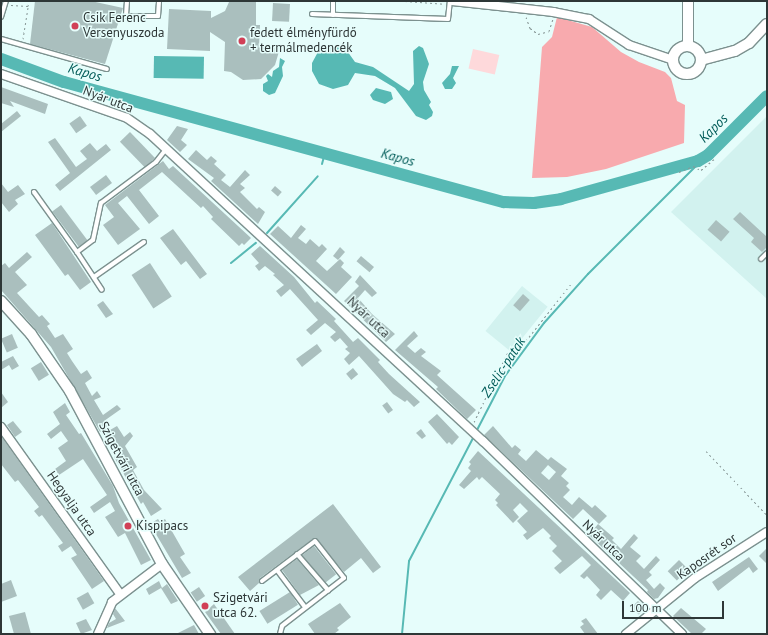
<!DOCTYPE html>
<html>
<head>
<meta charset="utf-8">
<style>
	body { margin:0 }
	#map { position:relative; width:768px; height:635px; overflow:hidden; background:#e6fdfb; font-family:"PT Sans",sans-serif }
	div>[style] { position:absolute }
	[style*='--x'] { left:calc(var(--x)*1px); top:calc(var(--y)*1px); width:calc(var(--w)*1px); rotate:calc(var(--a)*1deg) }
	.built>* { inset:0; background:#d2f2ef; transform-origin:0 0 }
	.green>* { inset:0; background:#fed9db; transform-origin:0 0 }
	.forest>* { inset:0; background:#f8aaae }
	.water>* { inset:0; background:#57b9b4; transform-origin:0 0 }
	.stream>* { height:2px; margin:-1px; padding:0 1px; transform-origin:1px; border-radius:1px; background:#57b9b4 }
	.river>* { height:12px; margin:-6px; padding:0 6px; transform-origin:6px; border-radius:6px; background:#57b9b4 }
	.building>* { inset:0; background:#aabfbe; transform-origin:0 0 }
	.path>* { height:1px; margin-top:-0.5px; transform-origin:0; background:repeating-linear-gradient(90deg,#879796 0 2px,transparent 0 5px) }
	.roads { filter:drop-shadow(1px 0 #7c918f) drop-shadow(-1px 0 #7c918f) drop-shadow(0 1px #7c918f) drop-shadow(0 -1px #7c918f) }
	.service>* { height:4px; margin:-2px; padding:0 2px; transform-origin:2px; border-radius:2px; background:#fff }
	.minor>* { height:8px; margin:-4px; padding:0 4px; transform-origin:4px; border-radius:4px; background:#fff }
	.tertiary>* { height:10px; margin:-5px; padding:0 5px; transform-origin:5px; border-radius:5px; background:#fff }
	.tertiary>.ring { margin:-5px; padding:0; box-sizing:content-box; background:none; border:10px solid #fff; border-radius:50% }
	.dots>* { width:11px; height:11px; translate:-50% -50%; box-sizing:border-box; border:2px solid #e6fdfb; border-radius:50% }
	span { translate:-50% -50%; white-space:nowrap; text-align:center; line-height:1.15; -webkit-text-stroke:3px #e6fdfb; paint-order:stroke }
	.poi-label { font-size:13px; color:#2e3737 }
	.left { translate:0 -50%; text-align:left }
	.street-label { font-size:13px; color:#2e3737 }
	.water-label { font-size:14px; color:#005b58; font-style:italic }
	.frame { position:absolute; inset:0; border:2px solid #2e3737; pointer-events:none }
	.scale { position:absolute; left:622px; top:601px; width:102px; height:18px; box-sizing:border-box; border:2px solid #2e3737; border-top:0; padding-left:5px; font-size:12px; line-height:14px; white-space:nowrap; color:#2e3737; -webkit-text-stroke:3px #e6fdfb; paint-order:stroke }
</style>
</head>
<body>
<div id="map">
	<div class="built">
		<i style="clip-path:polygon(767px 116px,767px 299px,671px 212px)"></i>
		<i style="left:522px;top:286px;width:33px;height:58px;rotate:39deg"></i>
	</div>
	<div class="green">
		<i style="left:473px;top:49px;width:27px;height:20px;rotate:13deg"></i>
	</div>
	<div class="forest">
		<i style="clip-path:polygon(557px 17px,592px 27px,621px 52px,639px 62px,665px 72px,671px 78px,677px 101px,685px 105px,684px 143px,606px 169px,567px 177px,532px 178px,542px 47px,552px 37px)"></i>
	</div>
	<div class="water">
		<i style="clip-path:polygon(332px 45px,345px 48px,355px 62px,373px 67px,409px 91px,414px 84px,413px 51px,419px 46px,423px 48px,429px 64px,423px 82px,424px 90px,431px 102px,429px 105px,433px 112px,432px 116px,426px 120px,416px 116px,395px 88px,375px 76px,355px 73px,348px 85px,333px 89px,319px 84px,312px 71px,312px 63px,319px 50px)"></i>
		<i style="left:154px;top:56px;width:50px;height:22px;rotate:1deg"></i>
		<i style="clip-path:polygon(280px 58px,285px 61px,282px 67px,283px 76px,275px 93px,269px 95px,263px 91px,263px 84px,268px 81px,266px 76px,268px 74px,272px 77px,273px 71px,279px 67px)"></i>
		<i style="clip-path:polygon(452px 66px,459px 66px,453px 78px,456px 83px,452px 89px,445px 89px,442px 83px,450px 74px)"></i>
		<i style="clip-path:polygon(376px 88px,391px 92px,393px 99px,385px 104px,373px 100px,370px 95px)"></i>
	</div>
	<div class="stream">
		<i style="--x:322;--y:164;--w:11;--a:-75"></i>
		<i style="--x:267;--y:233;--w:76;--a:-48.2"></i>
		<i style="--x:231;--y:263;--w:32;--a:-39"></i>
		<i style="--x:476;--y:432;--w:63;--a:-62.6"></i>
		<i style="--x:505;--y:376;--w:66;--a:-53.7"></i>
		<i style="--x:544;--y:323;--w:66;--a:-48.1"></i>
		<i style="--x:588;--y:274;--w:164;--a:-45"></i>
		<i style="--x:402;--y:634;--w:73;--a:-84.5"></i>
		<i style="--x:409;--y:561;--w:141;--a:-62.5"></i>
	</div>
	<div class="river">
		<i style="--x:1;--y:59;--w:67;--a:20.1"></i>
		<i style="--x:64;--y:82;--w:456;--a:15.3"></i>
		<i style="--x:504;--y:202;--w:30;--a:2"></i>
		<i style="--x:534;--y:203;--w:27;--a:-8"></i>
		<i style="--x:561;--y:199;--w:142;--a:-15.5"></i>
		<i style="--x:698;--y:161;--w:12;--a:-31"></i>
		<i style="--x:708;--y:155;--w:83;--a:-45"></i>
	</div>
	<div class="building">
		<i style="clip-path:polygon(35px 1px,91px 1px,123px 8px,105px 64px,30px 44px)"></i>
		<i style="clip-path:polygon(229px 2px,256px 2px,256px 25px,260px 25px,259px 47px,280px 48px,275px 65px,261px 79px,243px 80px,231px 72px,224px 71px,225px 42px,210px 32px,210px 51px,167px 49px,169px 9px,211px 11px,211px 18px,225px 11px)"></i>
		<i style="left:273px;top:3px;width:17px;height:18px;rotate:3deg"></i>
		<i style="clip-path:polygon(1px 87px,48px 104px,45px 114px,10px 101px,14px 107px,1px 103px)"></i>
		<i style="clip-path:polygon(17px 111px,21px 116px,1px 132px,1px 124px)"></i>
		<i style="left:80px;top:116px;width:12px;height:13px;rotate:55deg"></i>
		<i style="clip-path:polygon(177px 126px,188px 129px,181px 140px,187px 145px,180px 152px,167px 140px)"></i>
		<i style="left:130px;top:132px;width:36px;height:14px;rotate:46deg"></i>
		<i style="clip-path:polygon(55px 138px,76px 167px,87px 159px,80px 151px,90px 143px,97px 151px,106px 144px,111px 150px,60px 191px,55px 185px,70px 173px,48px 142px)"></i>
		<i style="clip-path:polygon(196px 150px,207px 160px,211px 156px,217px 161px,214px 164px,226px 175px,221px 180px,230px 187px,245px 170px,250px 175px,240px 184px,245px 188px,240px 192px,257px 209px,259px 207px,265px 212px,258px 224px,211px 181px,214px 178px,188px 159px)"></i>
		<i style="clip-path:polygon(163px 161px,169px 169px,173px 166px,251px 238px,244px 245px,242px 243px,239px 246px,211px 219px,213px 217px,203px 206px,201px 208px,162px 172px,139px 190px,159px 216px,149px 224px,127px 196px,118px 203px,140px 229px,118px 245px,103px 225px,114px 217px,105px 205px)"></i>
		<i style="left:106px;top:175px;width:10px;height:20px;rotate:53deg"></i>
		<i style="clip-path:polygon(1px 183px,8px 192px,18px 185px,25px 194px,15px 200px,18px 204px,9px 212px,1px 202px)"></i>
		<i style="left:275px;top:186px;width:9px;height:6px;rotate:41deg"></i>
		<i style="left:61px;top:205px;width:44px;height:11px;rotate:53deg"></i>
		<i style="clip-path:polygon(740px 212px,767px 237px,767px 247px,762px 252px,751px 242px,754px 238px,733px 219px)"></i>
		<i style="left:716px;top:220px;width:18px;height:13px;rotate:41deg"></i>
		<i style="clip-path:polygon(52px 223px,91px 282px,80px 290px,68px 274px,65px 276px,35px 235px)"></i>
		<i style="clip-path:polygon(301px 225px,306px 229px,298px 238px,306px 244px,310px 239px,319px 247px,322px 244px,327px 249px,316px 261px,327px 271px,340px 259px,344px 263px,341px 267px,352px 277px,336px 294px,270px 234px,278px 226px,291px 238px)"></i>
		<i style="clip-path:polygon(173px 229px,207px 274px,200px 279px,186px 261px,181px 265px,160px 238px)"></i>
		<i style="clip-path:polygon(260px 246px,294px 277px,315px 303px,317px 301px,336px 319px,334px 321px,353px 342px,358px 338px,380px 360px,378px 362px,389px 374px,420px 402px,414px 407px,407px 400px,405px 402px,393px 394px,359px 356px,349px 365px,344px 359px,350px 353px,345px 349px,348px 347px,340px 338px,335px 342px,330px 337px,336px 332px,325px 323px,311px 335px,306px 330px,318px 320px,290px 289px,281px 297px,276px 291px,284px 285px,273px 275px,275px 274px,265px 266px,259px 271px,255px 266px,259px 263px,251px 254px)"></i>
		<i style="clip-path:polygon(340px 247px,345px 252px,338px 260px,333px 256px)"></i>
		<i style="clip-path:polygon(27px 252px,32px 257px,15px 272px,27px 285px,17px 293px,39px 317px,42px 315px,50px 324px,47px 326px,55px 338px,63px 334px,73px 349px,67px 353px,72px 361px,81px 374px,87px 370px,92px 378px,85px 383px,92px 396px,97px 391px,101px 397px,94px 400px,103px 415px,117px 405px,121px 409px,104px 421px,110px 430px,117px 426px,124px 437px,130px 432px,133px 436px,125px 446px,137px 467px,133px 470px,144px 490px,162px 509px,151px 516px,143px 502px,141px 504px,114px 457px,119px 454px,113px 444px,103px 430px,100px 432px,51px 347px,1px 290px,1px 266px,5px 263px,9px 268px)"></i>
		<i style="left:361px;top:256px;width:17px;height:7px;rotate:40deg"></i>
		<i style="left:150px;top:263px;width:40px;height:22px;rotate:57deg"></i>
		<i style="clip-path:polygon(360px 275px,377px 293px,372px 297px,365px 290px,358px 298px,372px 314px,395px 334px,386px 342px,344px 301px,359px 286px,355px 282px)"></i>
		<i style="left:523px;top:294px;width:9px;height:15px;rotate:41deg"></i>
		<i style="clip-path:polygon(103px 301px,113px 314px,106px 318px,97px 305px)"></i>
		<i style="clip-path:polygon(414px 331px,418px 336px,407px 346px,415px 353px,421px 348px,426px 352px,421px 356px,441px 371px,437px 375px,476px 410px,467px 419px,436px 389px,438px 387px,395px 350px)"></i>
		<i style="left:12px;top:334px;width:15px;height:12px;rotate:67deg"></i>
		<i style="clip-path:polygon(317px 344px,322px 351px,302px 367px,296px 359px)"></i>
		<i style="clip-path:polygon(13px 356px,19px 366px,12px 370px,9px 365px,1px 370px,1px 362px)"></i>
		<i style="left:41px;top:362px;width:15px;height:12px;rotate:58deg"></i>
		<i style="left:353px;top:368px;width:8px;height:9px;rotate:50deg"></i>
		<i style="clip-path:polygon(1px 392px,8px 402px,1px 408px)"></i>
		<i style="left:387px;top:402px;width:10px;height:6px;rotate:53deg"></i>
		<i style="clip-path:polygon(65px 403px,70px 412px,66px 415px,79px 434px,81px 433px,113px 486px,119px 503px,151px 560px,141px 565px,125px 533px,118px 537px,105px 517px,115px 511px,110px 502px,94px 513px,90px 507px,107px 495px,83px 459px,59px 475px,55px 469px,66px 461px,58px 448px,68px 441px,61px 431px,51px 439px,47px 434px,60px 424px,53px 412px)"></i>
		<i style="clip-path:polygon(437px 414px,459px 437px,452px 445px,449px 442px,447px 444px,428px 422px)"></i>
		<i style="clip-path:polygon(13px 421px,22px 432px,15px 437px,7px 425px)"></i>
		<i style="clip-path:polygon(evenodd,493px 426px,512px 448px,515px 445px,521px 450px,518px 454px,526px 461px,536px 450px,548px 460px,551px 457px,567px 469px,561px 476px,569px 483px,566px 486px,570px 490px,563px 497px,572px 505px,579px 497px,592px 508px,595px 505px,607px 516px,599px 524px,583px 509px,573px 519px,484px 435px,493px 426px,548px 465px,556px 472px,549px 480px,541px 473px,548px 465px)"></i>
		<i style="clip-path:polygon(421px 429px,426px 436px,422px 439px,416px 433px)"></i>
		<i style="clip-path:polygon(1px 436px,104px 581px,92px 589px,71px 558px,77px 555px,71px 546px,62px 552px,58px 546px,63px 543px,42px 515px,39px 517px,34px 511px,39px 507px,18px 480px,15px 482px,1px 464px)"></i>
		<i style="clip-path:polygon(478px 451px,630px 593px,623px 601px,611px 590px,601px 600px,596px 595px,600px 590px,587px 576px,584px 579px,580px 576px,591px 565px,582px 556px,560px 574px,554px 568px,562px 561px,552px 551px,557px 546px,549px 538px,551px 536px,543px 528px,527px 540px,523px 535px,527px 532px,517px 521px,528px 511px,520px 503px,513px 510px,519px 517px,513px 523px,496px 505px,498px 503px,495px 500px,500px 494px,482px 477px,479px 480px,477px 477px,464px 489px,459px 485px,471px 471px,468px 468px,471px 464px,469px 462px)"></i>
		<i style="clip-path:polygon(333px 504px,381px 567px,373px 573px,361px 558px,344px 572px,314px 538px,260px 578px,259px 583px,250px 591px,238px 577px)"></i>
		<i style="clip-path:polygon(158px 519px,160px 522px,165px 519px,185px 554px,180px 557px,191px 573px,182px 578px,150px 524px)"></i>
		<i style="clip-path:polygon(598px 524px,614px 538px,612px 540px,621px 549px,634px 534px,638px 538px,630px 547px,641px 556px,636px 561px,644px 569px,656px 556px,660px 560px,649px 572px,652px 575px,646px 580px,654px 589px,660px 583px,665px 588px,658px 598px,654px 599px,647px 592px,648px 590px,589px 535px)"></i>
		<i style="left:314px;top:546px;width:36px;height:15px;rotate:52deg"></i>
		<i style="clip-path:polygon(767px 548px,767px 564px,759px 556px)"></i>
		<i style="clip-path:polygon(749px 557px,758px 569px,753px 573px,749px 567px,718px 591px,712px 582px)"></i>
		<i style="clip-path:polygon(297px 559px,319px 585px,300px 595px,282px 570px)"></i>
		<i style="left:679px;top:560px;width:13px;height:16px;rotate:45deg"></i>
		<i style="clip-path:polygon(11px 580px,17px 596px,1px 602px,1px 584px)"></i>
		<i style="clip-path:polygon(159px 581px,162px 588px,167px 584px,178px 601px,171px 604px,161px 588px,149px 595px,146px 589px)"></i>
		<i style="left:199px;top:587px;width:11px;height:10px;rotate:56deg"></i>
		<i style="left:88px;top:592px;width:13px;height:13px;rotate:61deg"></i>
		<i style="left:290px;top:592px;width:15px;height:36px;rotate:58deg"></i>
		<i style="left:638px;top:601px;width:10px;height:9px;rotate:45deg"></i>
		<i style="clip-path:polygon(340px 603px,351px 617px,337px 628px,339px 630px,334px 634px,315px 634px,308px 624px)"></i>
		<i style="clip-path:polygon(214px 604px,235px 634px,221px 634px,205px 612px)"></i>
		<i style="clip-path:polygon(115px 608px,125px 621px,107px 628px,109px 623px,116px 619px,113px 614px)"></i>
		<i style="clip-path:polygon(681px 608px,706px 629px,701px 634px,692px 634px,673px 616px)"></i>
		<i style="clip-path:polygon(25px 612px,31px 634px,14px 634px,9px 616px)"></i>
		<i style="clip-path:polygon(586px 618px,598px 634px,585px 634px,580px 627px,584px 624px,581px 621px)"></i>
		<i style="clip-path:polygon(86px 619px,92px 630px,81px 634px,76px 623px)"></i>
		<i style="clip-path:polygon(194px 625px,199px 634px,176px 634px)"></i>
	</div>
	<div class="path">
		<i style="--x:405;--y:1;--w:39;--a:4"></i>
		<i style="--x:11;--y:5;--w:17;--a:3"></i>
		<i style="--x:28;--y:6;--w:5;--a:-79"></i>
		<i style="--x:526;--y:17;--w:12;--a:70"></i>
		<i style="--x:530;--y:28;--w:10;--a:37"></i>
		<i style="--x:538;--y:34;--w:11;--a:-15"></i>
		<i style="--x:549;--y:31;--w:13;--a:-72"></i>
		<i style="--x:23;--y:39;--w:33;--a:-81"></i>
		<i style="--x:697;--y:45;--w:8;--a:45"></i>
		<i style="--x:672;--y:51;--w:9;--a:-41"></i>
		<i style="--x:679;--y:172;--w:15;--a:-23"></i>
		<i style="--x:693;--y:166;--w:9;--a:27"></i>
		<i style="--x:701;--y:170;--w:17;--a:-40"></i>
		<i style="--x:498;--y:376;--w:117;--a:-51.6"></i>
		<i style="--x:474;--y:422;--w:80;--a:-64.1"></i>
		<i style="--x:706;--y:451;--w:88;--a:46.4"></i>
	</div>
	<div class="roads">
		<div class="service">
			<i style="--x:127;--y:1;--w:15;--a:94"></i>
			<i style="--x:126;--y:16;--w:32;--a:0"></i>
			<i style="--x:158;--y:16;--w:15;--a:-86"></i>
			<i style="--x:333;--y:1;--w:14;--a:90"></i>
			<i style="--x:312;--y:14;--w:136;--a:2.1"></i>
			<i style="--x:448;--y:19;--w:18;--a:-84"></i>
			<i style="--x:1;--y:17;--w:17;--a:-73"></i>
			<i style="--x:1;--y:39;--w:110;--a:15.8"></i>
			<i style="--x:34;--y:192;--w:74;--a:54.4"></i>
			<i style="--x:77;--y:252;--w:20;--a:-37"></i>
			<i style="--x:93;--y:240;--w:38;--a:-78"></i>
			<i style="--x:101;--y:203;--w:69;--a:-36.7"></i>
			<i style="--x:156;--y:162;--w:16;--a:-52"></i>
			<i style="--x:77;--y:252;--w:45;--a:56.7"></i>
			<i style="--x:761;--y:259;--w:8;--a:-45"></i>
			<i style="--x:94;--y:277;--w:61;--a:-35"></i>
			<i style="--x:297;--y:554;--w:48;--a:49.3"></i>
			<i style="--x:277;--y:570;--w:46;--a:52.9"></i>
			<i style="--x:262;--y:581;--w:66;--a:-37"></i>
			<i style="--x:315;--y:541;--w:47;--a:51.9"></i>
			<i style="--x:344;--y:578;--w:78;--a:142.3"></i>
			<i style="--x:282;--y:626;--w:8;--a:104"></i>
		</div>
		<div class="minor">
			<i style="--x:452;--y:1;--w:102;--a:6.2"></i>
			<i style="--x:553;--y:12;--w:37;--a:11"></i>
			<i style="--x:589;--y:19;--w:48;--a:33"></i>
			<i style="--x:629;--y:45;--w:46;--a:18.8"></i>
			<i style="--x:1;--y:74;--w:133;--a:19.2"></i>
			<i style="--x:127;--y:118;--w:28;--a:35"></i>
			<i style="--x:150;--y:134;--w:453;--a:42.7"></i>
			<i style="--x:483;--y:441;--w:277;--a:44.1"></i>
			<i style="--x:1;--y:427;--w:206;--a:54.5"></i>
			<i style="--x:98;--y:634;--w:35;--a:-66"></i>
			<i style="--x:112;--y:602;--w:63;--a:-37.2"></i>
			<i style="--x:626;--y:634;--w:89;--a:-39.1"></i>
			<i style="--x:695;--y:578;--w:85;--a:-32.6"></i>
		</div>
		<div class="tertiary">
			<i style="--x:688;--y:46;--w:45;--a:-90"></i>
			<i class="ring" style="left:673px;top:46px;width:18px;height:18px"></i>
			<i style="--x:701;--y:60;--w:35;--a:-15"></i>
			<i style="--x:735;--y:51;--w:16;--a:-30"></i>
			<i style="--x:749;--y:43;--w:26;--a:-47"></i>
			<i style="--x:1;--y:301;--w:45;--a:47.7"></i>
			<i style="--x:31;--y:334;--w:69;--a:55.6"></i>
			<i style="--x:70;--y:391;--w:196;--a:62"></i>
			<i style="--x:162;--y:564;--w:85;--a:55.6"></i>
		</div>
	</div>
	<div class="dots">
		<i style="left:75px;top:26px;background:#d14057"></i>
		<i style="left:242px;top:41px;background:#d14057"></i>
		<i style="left:128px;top:526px;background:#d14057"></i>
		<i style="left:205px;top:606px;background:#d14057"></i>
	</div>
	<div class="poi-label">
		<span class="left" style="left:83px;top:26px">Csik Ferenc<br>Versenyuszoda</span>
		<span class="left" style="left:250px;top:41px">fedett élményfürdő<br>+ termálmedencék</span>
		<span class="left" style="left:136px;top:526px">Kispipacs</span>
		<span class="left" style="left:213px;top:606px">Szigetvári<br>utca 62.</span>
	</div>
	<div class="street-label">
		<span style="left:108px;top:100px;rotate:21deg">Nyár utca</span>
		<span style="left:368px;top:318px;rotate:43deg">Nyár utca</span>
		<span style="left:121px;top:459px;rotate:62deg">Szigetvári utca</span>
		<span style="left:71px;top:504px;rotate:55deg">Hegyalja utca</span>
		<span style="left:603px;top:541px;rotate:44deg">Nyár utca</span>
		<span style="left:707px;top:557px;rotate:-35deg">Kaposrét sor</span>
	</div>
	<div class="water-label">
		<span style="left:85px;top:72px;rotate:16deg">Kapos</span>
		<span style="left:713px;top:128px;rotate:-45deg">Kapos</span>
		<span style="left:398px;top:157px;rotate:15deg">Kapos</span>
		<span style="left:503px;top:367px;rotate:-57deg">Zselic-patak</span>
	</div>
	<div class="frame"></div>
	<div class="scale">100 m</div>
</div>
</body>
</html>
